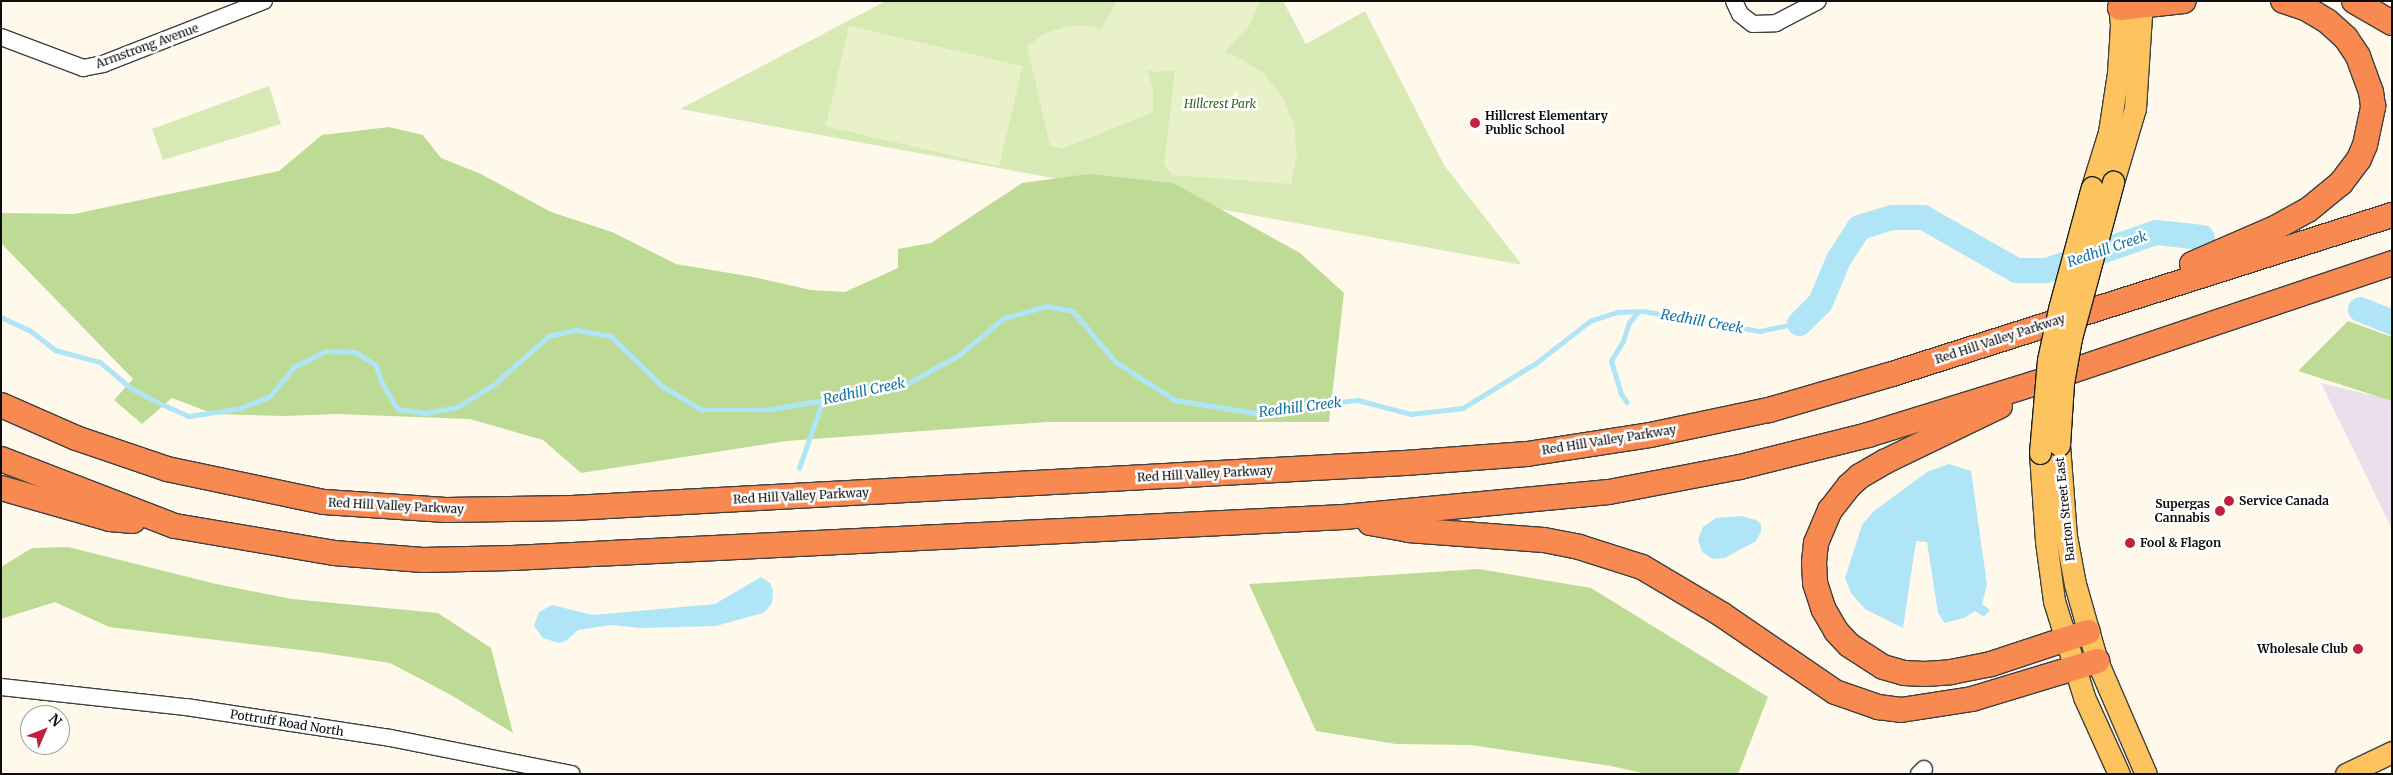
<!DOCTYPE html>
<html>
<head>
<meta charset="utf-8">
<style>
	body { margin:0 }
	#map { position:relative; width:2393px; height:775px; overflow:hidden; background:#fff9ec; font-family:Merriweather,serif }
	div>[style] { position:absolute }
	[style*='--x'] { left:calc(var(--x)*1px); top:calc(var(--y)*1px); width:calc(var(--w)*1px); rotate:calc(var(--a)*1deg) }
	.industrial>* { inset:0; background:#e9e0ec }
	.green>* { inset:0; background:#d7eab5 }
	.forest>* { inset:0; background:#bddb94 }
	.pitch>* { inset:0; background:#e8f1c7; transform-origin:0 0 }
	.water>* { inset:0; background:#b0e5f8 }
	.stream>* { height:4.5px; margin:-2.25px; padding:0 2.25px; transform-origin:2.25px; border-radius:2.25px; background:#b0e5f8 }
	.river>* { height:25px; margin:-12.5px; padding:0 12.5px; transform-origin:12.5px; border-radius:12.5px; background:#b0e5f8 }
	.roads { filter:drop-shadow(1px 0 #404040) drop-shadow(-1px 0 #404040) drop-shadow(0 1px #404040) drop-shadow(0 -1px #404040) }
	.minor>* { height:16px; margin:-8px; padding:0 8px; transform-origin:8px; border-radius:8px; background:#fff }
	.major>* { height:21px; margin:-10.5px; padding:0 10.5px; transform-origin:10.5px; border-radius:10.5px; background:#fcc35f }
	.highway>* { height:24px; margin:-12px; padding:0 12px; transform-origin:12px; border-radius:12px; background:#f88951 }
	.bridges { filter:drop-shadow(1px 0 #1e1e1e) drop-shadow(-1px 0 #1e1e1e) drop-shadow(0 1px #1e1e1e) drop-shadow(0 -1px #1e1e1e) }
	.major-bridge>* { height:21px; margin:-10.5px; padding:0 10.5px; transform-origin:10.5px; border-radius:10.5px; background:#fcc35f }
	.dots>* { width:14px; height:14px; translate:-50% -50%; box-sizing:border-box; border:2px solid #fff; border-radius:50% }
	span { translate:-50% -50%; white-space:nowrap; text-align:center; line-height:1.15; -webkit-text-stroke:5px #fff; paint-order:stroke }
	.street-label { font-size:12px; color:#0d0d0d }
	.park-label { font-size:12px; color:#34661b; font-style:italic }
	.poi-label { font-size:12px; color:#0d0d0d; font-weight:700 }
	.left { translate:0 -50%; text-align:left }
	.right { translate:-100% -50%; text-align:right }
	.water-label { font-size:14px; color:#1374a2; font-style:italic }
	.frame { position:absolute; inset:0; border:2px solid #0d0d0d; pointer-events:none }
	.north { position:absolute; left:20px; top:705px; width:50px; height:50px; box-sizing:border-box; background:#fff; border:1px solid #9e9e9e; border-radius:50%; rotate:46deg; font-size:14px; font-weight:700; line-height:20px; text-align:center; color:#0d0d0d }
	.north::after { content:''; display:block; margin:auto; width:18px; height:22px; background:#c0213c; clip-path:polygon(50% 0,100% 100%,50% 72%,0 100%) }
</style>
</head>
<body>
<div id="map">
	<div class="industrial">
		<i style="clip-path:polygon(2321px 383px,2392px 400px,2392px 529px)"></i>
	</div>
	<div class="green">
		<i style="clip-path:polygon(886px 1px,1283px 1px,1306px 44px,1365px 11px,1444px 165px,1522px 265px,680px 109px)"></i>
		<i style="clip-path:polygon(269px 86px,281px 124px,163px 160px,152px 129px)"></i>
	</div>
	<div class="forest">
		<i style="clip-path:polygon(389px 127px,423px 135px,441px 158px,481px 174px,551px 212px,612px 232px,676px 264px,753px 277px,811px 290px,845px 292px,898px 268px,898px 249px,931px 243px,1022px 183px,1089px 174px,1173px 183px,1300px 253px,1344px 293px,1329px 422px,1047px 422px,786px 441px,581px 473px,543px 440px,470px 419px,337px 414px,285px 416px,214px 414px,172px 398px,142px 424px,114px 400px,133px 379px,1px 243px,1px 213px,74px 214px,279px 171px,322px 135px)"></i>
		<i style="clip-path:polygon(2348px 321px,2392px 337px,2392px 401px,2298px 371px)"></i>
		<i style="clip-path:polygon(68px 547px,216px 584px,292px 599px,438px 613px,491px 648px,513px 733px,451px 695px,390px 663px,317px 652px,109px 627px,55px 602px,1px 619px,1px 567px,32px 548px)"></i>
		<i style="clip-path:polygon(1479px 569px,1591px 588px,1768px 697px,1738px 774px,1647px 774px,1611px 766px,1471px 745px,1396px 744px,1316px 731px,1249px 584px)"></i>
	</div>
	<div class="pitch">
		<i style="clip-path:polygon(1117px 1px,1260px 1px,1249px 26px,1224px 52px,1238px 57px,1263px 73px,1282px 96px,1294px 124px,1297px 154px,1291px 184px,1172px 175px,1164px 164px,1175px 70px,1157px 72px,1147px 70px,1153px 89px,1153px 112px,1062px 149px,1050px 145px,1027px 46px,1046px 33px,1069px 26px,1092px 26px,1101px 29px)"></i>
		<i style="left:849px;top:26px;width:178px;height:103px;rotate:13deg"></i>
	</div>
	<div class="water">
		<i style="clip-path:polygon(1949px 464px,1971px 471px,1987px 585px,1982px 604px,1990px 610px,1984px 617px,1975px 611px,1964px 618px,1945px 623px,1938px 613px,1927px 542px,1916px 541px,1903px 628px,1865px 609px,1851px 593px,1845px 578px,1862px 525px,1874px 511px,1927px 472px)"></i>
		<i style="clip-path:polygon(1742px 516px,1756px 520px,1761px 524px,1761px 532px,1756px 541px,1725px 558px,1713px 559px,1702px 552px,1698px 539px,1703px 527px,1716px 518px)"></i>
		<i style="clip-path:polygon(761px 577px,770px 583px,773px 590px,772px 603px,768px 608px,763px 613px,716px 626px,640px 628px,611px 625px,578px 630px,566px 641px,558px 643px,543px 638px,534px 626px,539px 612px,552px 605px,593px 615px,715px 604px)"></i>
	</div>
	<div class="stream">
		<i style="--x:1;--y:317;--w:33;--a:25"></i>
		<i style="--x:31;--y:331;--w:31;--a:38"></i>
		<i style="--x:55;--y:350;--w:47;--a:14.9"></i>
		<i style="--x:100;--y:362;--w:40;--a:40"></i>
		<i style="--x:131;--y:388;--w:27;--a:28"></i>
		<i style="--x:155;--y:401;--w:37;--a:24"></i>
		<i style="--x:189;--y:416;--w:53;--a:-8.7"></i>
		<i style="--x:241;--y:408;--w:31;--a:-22"></i>
		<i style="--x:270;--y:396;--w:38;--a:-50"></i>
		<i style="--x:294;--y:367;--w:35;--a:-27"></i>
		<i style="--x:325;--y:351;--w:30;--a:2"></i>
		<i style="--x:355;--y:352;--w:25;--a:32"></i>
		<i style="--x:376;--y:365;--w:20;--a:70"></i>
		<i style="--x:383;--y:384;--w:29;--a:59"></i>
		<i style="--x:398;--y:409;--w:28;--a:8"></i>
		<i style="--x:426;--y:413;--w:33;--a:-11"></i>
		<i style="--x:458;--y:407;--w:40;--a:-32"></i>
		<i style="--x:492;--y:386;--w:76;--a:-41.3"></i>
		<i style="--x:549;--y:336;--w:28;--a:-13"></i>
		<i style="--x:576;--y:330;--w:36;--a:10"></i>
		<i style="--x:611;--y:336;--w:71;--a:44.4"></i>
		<i style="--x:662;--y:386;--w:47;--a:31"></i>
		<i style="--x:702;--y:410;--w:64;--a:0"></i>
		<i style="--x:766;--y:410;--w:139;--a:-9.9"></i>
		<i style="--x:903;--y:386;--w:64;--a:-29"></i>
		<i style="--x:959;--y:355;--w:58;--a:-39.4"></i>
		<i style="--x:1004;--y:318;--w:45;--a:-15.6"></i>
		<i style="--x:1047;--y:306;--w:26;--a:11"></i>
		<i style="--x:1073;--y:311;--w:67;--a:49.9"></i>
		<i style="--x:1116;--y:362;--w:70;--a:32.8"></i>
		<i style="--x:1175;--y:400;--w:82;--a:9.1"></i>
		<i style="--x:1256;--y:413;--w:103;--a:-7.3"></i>
		<i style="--x:1358;--y:400;--w:55;--a:14.8"></i>
		<i style="--x:1411;--y:414;--w:52;--a:-6.6"></i>
		<i style="--x:1463;--y:408;--w:86;--a:-31.7"></i>
		<i style="--x:1536;--y:363;--w:68;--a:-37.9"></i>
		<i style="--x:1590;--y:321;--w:28;--a:-18"></i>
		<i style="--x:1617;--y:312;--w:26;--a:-2"></i>
		<i style="--x:1643;--y:311;--w:119;--a:9.7"></i>
		<i style="--x:1760;--y:331;--w:40;--a:-12"></i>
		<i style="--x:1627;--y:403;--w:11;--a:-124"></i>
		<i style="--x:1621;--y:394;--w:34;--a:-107"></i>
		<i style="--x:1611;--y:361;--w:23;--a:-59"></i>
		<i style="--x:1623;--y:341;--w:19;--a:-72"></i>
		<i style="--x:1629;--y:323;--w:14;--a:-51"></i>
		<i style="--x:799;--y:468;--w:72;--a:-70.6"></i>
	</div>
	<div class="river">
		<i style="--x:2360;--y:309;--w:35;--a:22"></i>
		<i style="--x:1799;--y:323;--w:30;--a:-45"></i>
		<i style="--x:1820;--y:302;--w:47;--a:-67.3"></i>
		<i style="--x:1838;--y:259;--w:38;--a:-57"></i>
		<i style="--x:1859;--y:227;--w:34;--a:-17"></i>
		<i style="--x:1892;--y:217;--w:31;--a:0"></i>
		<i style="--x:1923;--y:217;--w:107;--a:29.7"></i>
		<i style="--x:2016;--y:270;--w:30;--a:0"></i>
		<i style="--x:2046;--y:270;--w:116;--a:-19.1"></i>
		<i style="--x:2156;--y:232;--w:46;--a:6.2"></i>
	</div>
	<div class="roads">
		<div class="minor">
			<i style="--x:1734;--y:1;--w:14;--a:65"></i>
			<i style="--x:1740;--y:14;--w:16;--a:38"></i>
			<i style="--x:1753;--y:24;--w:23;--a:-2"></i>
			<i style="--x:1776;--y:23;--w:47;--a:-27.6"></i>
			<i style="--x:1;--y:37;--w:88;--a:20.7"></i>
			<i style="--x:83;--y:68;--w:20;--a:-11"></i>
			<i style="--x:103;--y:64;--w:173;--a:-21.4"></i>
			<i style="--x:1;--y:687;--w:186;--a:6.2"></i>
			<i style="--x:186;--y:707;--w:206;--a:8.6"></i>
			<i style="--x:390;--y:738;--w:185;--a:11.2"></i>
			<i style="--x:1919;--y:774;--w:7;--a:-45"></i>
		</div>
		<div class="major">
			<i style="--x:2113;--y:182;--w:77;--a:-73.4"></i>
			<i style="--x:2135;--y:108;--w:107;--a:-86.3"></i>
			<i style="--x:2092;--y:187;--w:58;--a:-72.8"></i>
			<i style="--x:2109;--y:132;--w:60;--a:-81.3"></i>
			<i style="--x:2118;--y:73;--w:48;--a:-86.4"></i>
			<i style="--x:2121;--y:25;--w:24;--a:-95"></i>
			<i style="--x:2059;--y:445;--w:91;--a:85.6"></i>
			<i style="--x:2066;--y:536;--w:49;--a:79.4"></i>
			<i style="--x:2075;--y:584;--w:80;--a:74.1"></i>
			<i style="--x:2097;--y:661;--w:123;--a:66.6"></i>
			<i style="--x:2040;--y:453;--w:88;--a:86.1"></i>
			<i style="--x:2046;--y:541;--w:61;--a:82.4"></i>
			<i style="--x:2054;--y:601;--w:101;--a:72.6"></i>
			<i style="--x:2084;--y:697;--w:85;--a:65.6"></i>
			<i style="--x:2346;--y:774;--w:51;--a:-25.6"></i>
		</div>
		<div class="highway">
			<i style="--x:2354;--y:1;--w:44;--a:30.1"></i>
			<i style="--x:2120;--y:8;--w:64;--a:-6.2"></i>
			<i style="--x:2192;--y:264;--w:93;--a:-23.5"></i>
			<i style="--x:2277;--y:227;--w:35;--a:-29"></i>
			<i style="--x:2308;--y:210;--w:43;--a:-39.3"></i>
			<i style="--x:2341;--y:183;--w:30;--a:-53"></i>
			<i style="--x:2359;--y:159;--w:15;--a:-67"></i>
			<i style="--x:2365;--y:145;--w:40;--a:-78"></i>
			<i style="--x:2373;--y:106;--w:14;--a:-98"></i>
			<i style="--x:2371;--y:92;--w:38;--a:-110"></i>
			<i style="--x:2358;--y:56;--w:22;--a:-124"></i>
			<i style="--x:2346;--y:38;--w:25;--a:-138"></i>
			<i style="--x:2327;--y:21;--w:26;--a:-149"></i>
			<i style="--x:2305;--y:8;--w:23;--a:-162"></i>
			<i style="--x:1;--y:405;--w:82;--a:23.7"></i>
			<i style="--x:76;--y:438;--w:96;--a:18.8"></i>
			<i style="--x:167;--y:469;--w:160;--a:11.9"></i>
			<i style="--x:324;--y:502;--w:122;--a:3.8"></i>
			<i style="--x:446;--y:510;--w:126;--a:-0.9"></i>
			<i style="--x:572;--y:508;--w:834;--a:-3.09"></i>
			<i style="--x:1405;--y:463;--w:122;--a:-4.2"></i>
			<i style="--x:1527;--y:454;--w:124;--a:-8.8"></i>
			<i style="--x:1650;--y:435;--w:122;--a:-11.9"></i>
			<i style="--x:1769;--y:410;--w:125;--a:-16.3"></i>
			<i style="--x:1889;--y:375;--w:528;--a:-17.65"></i>
			<i style="--x:2000;--y:406;--w:127;--a:154.2"></i>
			<i style="--x:1886;--y:461;--w:30;--a:150"></i>
			<i style="--x:1860;--y:476;--w:15;--a:138"></i>
			<i style="--x:1849;--y:486;--w:31;--a:128"></i>
			<i style="--x:1830;--y:510;--w:36;--a:113"></i>
			<i style="--x:1816;--y:543;--w:19;--a:96"></i>
			<i style="--x:1814;--y:562;--w:21;--a:87"></i>
			<i style="--x:1815;--y:583;--w:28;--a:72"></i>
			<i style="--x:1824;--y:610;--w:24;--a:60"></i>
			<i style="--x:1836;--y:631;--w:19;--a:47"></i>
			<i style="--x:1849;--y:645;--w:40;--a:32.9"></i>
			<i style="--x:1883;--y:667;--w:22;--a:16"></i>
			<i style="--x:1904;--y:673;--w:21;--a:3"></i>
			<i style="--x:1925;--y:674;--w:26;--a:-4"></i>
			<i style="--x:1951;--y:672;--w:41;--a:-11.3"></i>
			<i style="--x:1991;--y:664;--w:102;--a:-18.3"></i>
			<i style="--x:1;--y:459;--w:186;--a:21.1"></i>
			<i style="--x:175;--y:526;--w:161;--a:9.6"></i>
			<i style="--x:334;--y:553;--w:89;--a:4.5"></i>
			<i style="--x:423;--y:560;--w:89;--a:-1.3"></i>
			<i style="--x:512;--y:558;--w:833;--a:-2.82"></i>
			<i style="--x:1344;--y:517;--w:266;--a:-5.4"></i>
			<i style="--x:1609;--y:492;--w:133;--a:-10.8"></i>
			<i style="--x:1740;--y:467;--w:132;--a:-14"></i>
			<i style="--x:1868;--y:435;--w:173;--a:-17.2"></i>
			<i style="--x:2033;--y:384;--w:379;--a:-18.6"></i>
			<i style="--x:1;--y:488;--w:113;--a:15.9"></i>
			<i style="--x:110;--y:519;--w:23;--a:5"></i>
			<i style="--x:1370;--y:523;--w:39;--a:10"></i>
			<i style="--x:1408;--y:530;--w:136;--a:4.2"></i>
			<i style="--x:1544;--y:540;--w:36;--a:11"></i>
			<i style="--x:1579;--y:547;--w:66;--a:17.6"></i>
			<i style="--x:1642;--y:567;--w:92;--a:30.7"></i>
			<i style="--x:1721;--y:614;--w:138;--a:34.4"></i>
			<i style="--x:1835;--y:692;--w:46;--a:19.2"></i>
			<i style="--x:1878;--y:707;--w:23;--a:7"></i>
			<i style="--x:1901;--y:710;--w:72;--a:-8.8"></i>
			<i style="--x:1972;--y:699;--w:131;--a:-16.9"></i>
		</div>
	</div>
	<div class="bridges">
		<div class="major-bridge">
			<i style="--x:2059;--y:445;--w:62;--a:-86.3"></i>
			<i style="--x:2063;--y:383;--w:46;--a:-79.9"></i>
			<i style="--x:2071;--y:338;--w:162;--a:-74.9"></i>
			<i style="--x:2040;--y:453;--w:93;--a:-85.1"></i>
			<i style="--x:2048;--y:360;--w:52;--a:-77.8"></i>
			<i style="--x:2059;--y:309;--w:126;--a:-74.9"></i>
		</div>
	</div>
	<div class="dots">
		<i style="left:1475px;top:123px;background:#c0213c"></i>
		<i style="left:2229px;top:501px;background:#c0213c"></i>
		<i style="left:2220px;top:511px;background:#c0213c"></i>
		<i style="left:2130px;top:543px;background:#c0213c"></i>
		<i style="left:2358px;top:649px;background:#c0213c"></i>
	</div>
	<div class="street-label">
		<span style="left:147px;top:46px;rotate:-20deg">Armstrong Avenue</span>
		<span style="left:2000px;top:339px;rotate:-18deg">Red Hill Valley Parkway</span>
		<span style="left:1609px;top:440px;rotate:-9deg">Red Hill Valley Parkway</span>
		<span style="left:1205px;top:474px;rotate:-3deg">Red Hill Valley Parkway</span>
		<span style="left:801px;top:496px;rotate:-3deg">Red Hill Valley Parkway</span>
		<span style="left:396px;top:506px;rotate:3deg">Red Hill Valley Parkway</span>
		<span style="left:2065px;top:509px;rotate:-96deg">Barton Street East</span>
		<span style="left:287px;top:723px;rotate:9deg">Pottruff Road North</span>
	</div>
	<div class="park-label">
		<span style="left:1220px;top:104px">Hillcrest Park</span>
	</div>
	<div class="poi-label">
		<span class="left" style="left:1485px;top:123px">Hillcrest Elementary<br>Public School</span>
		<span class="left" style="left:2239px;top:501px">Service Canada</span>
		<span class="right" style="left:2210px;top:511px">Supergas<br>Cannabis</span>
		<span class="left" style="left:2140px;top:543px">Fool &amp; Flagon</span>
		<span class="right" style="left:2348px;top:649px">Wholesale Club</span>
	</div>
	<div class="water-label">
		<span style="left:2107px;top:249px;rotate:-19deg">Redhill Creek</span>
		<span style="left:1702px;top:321px;rotate:10deg">Redhill Creek</span>
		<span style="left:864px;top:391px;rotate:-12deg">Redhill Creek</span>
		<span style="left:1300px;top:407px;rotate:-7deg">Redhill Creek</span>
	</div>
	<div class="frame"></div>
	<div class="north">N</div>
</div>
</body>
</html>
